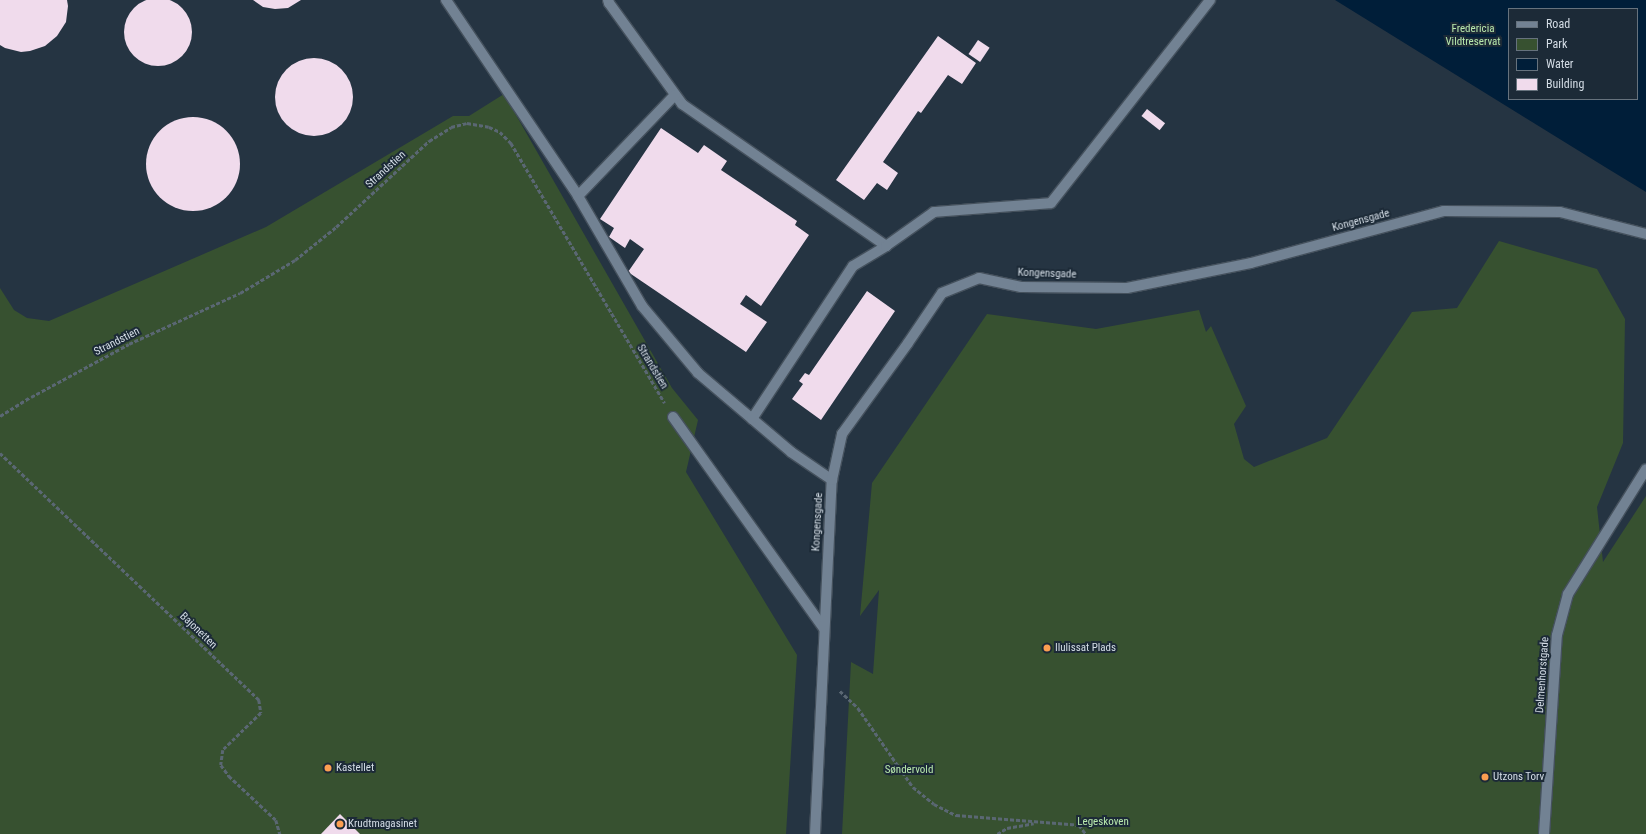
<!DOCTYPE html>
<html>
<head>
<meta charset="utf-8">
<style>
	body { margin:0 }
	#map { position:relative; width:1646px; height:834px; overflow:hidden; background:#253442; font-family:"Roboto Condensed",sans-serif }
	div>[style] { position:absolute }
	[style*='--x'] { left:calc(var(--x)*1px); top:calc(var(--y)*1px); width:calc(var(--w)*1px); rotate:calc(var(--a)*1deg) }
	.green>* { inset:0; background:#375130 }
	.water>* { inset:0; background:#001e39 }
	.building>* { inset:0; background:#f0dbec; transform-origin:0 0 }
	.round { border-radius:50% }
	.path>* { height:2.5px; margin-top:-1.25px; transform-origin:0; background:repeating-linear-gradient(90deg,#5a6773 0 4px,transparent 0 6px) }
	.roads { filter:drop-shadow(1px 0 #45515d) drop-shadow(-1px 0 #45515d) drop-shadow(0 1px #45515d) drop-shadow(0 -1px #45515d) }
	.service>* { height:10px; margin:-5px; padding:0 5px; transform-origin:5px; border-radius:5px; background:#728293 }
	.minor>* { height:10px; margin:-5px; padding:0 5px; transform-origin:5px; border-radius:5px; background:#728293 }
	.dots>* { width:11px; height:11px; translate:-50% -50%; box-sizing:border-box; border:2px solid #1c2a37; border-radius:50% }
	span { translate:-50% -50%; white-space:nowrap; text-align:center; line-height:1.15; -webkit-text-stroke:4px #1c2a37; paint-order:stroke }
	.park-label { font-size:11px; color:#b9e9ad }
	.street-label { font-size:11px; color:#d4dde6 }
	.poi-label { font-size:11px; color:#d4dde6 }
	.left { translate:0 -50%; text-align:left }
	.legend { position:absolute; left:1508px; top:8px; width:130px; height:92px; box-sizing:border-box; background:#1c2a37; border:1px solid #66727d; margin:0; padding:5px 7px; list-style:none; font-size:12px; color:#d4dde6 }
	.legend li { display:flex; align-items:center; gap:8px; height:20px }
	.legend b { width:20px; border:1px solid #66727d }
</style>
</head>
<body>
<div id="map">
	<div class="green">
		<i style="clip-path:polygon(504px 94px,672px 388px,698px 420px,686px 472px,797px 655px,786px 834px,0 834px,0 288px,14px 310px,27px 318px,49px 321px,266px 227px,453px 116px,469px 116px)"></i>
		<i style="clip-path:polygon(1499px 241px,1597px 269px,1625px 319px,1623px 443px,1597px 507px,1603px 562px,1646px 496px,1646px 834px,842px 834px,851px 662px,873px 674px,879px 590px,860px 616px,872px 483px,987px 314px,1096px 329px,1199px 310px,1206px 332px,1211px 326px,1246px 406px,1234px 424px,1244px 459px,1254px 467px,1327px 438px,1412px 312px,1457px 308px)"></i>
	</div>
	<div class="water">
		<i style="clip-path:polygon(evenodd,1335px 0,1646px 0,1646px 192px,1605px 167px,1335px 0,1509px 9px,1637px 9px,1637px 99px,1509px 99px,1509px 9px)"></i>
	</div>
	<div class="building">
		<i class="round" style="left:124px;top:-2px;width:68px;height:68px"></i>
		<i style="clip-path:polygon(0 0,67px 0,68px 6px,66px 22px,57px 36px,45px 46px,30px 51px,21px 52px,5px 48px,0 45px)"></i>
		<i style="clip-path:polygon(253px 0,301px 0,288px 8px,275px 9px,263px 7px)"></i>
		<i style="clip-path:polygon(938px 36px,976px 63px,962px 84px,948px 75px,921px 113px,918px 111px,883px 162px,898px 173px,887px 190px,877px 183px,864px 200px,836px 180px)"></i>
		<i style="left:978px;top:40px;width:14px;height:17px;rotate:34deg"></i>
		<i class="round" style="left:275px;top:58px;width:78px;height:78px"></i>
		<i style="left:1147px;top:109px;width:23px;height:9px;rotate:38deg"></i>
		<i class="round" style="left:146px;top:117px;width:94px;height:94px"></i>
		<i style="clip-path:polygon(661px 128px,698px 153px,704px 145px,727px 161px,721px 170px,797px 221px,795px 225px,809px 235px,761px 306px,746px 295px,740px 304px,767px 322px,746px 352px,628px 272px,644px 249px,630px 239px,625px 248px,609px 237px,614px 228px,600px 219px)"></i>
		<i style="clip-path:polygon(867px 291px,895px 311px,821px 420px,792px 399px,803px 384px,799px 381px,805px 373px,809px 375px)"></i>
		<i style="clip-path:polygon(340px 814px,360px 834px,321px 834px)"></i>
	</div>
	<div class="path">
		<i style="--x:0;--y:416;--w:36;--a:-32"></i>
		<i style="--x:31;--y:397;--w:111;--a:-28.4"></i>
		<i style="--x:129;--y:344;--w:122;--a:-24.7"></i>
		<i style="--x:240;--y:293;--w:64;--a:-31"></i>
		<i style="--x:295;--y:260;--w:53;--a:-38.8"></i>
		<i style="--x:336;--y:227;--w:127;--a:-42.8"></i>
		<i style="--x:429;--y:141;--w:26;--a:-32"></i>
		<i style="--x:451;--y:127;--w:16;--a:-14"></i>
		<i style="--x:467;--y:123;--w:22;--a:10"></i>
		<i style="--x:489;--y:127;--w:12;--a:24"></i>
		<i style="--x:500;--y:132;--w:16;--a:45"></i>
		<i style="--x:511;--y:143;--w:302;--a:59.4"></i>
		<i style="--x:0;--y:453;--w:358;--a:43.6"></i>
		<i style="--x:259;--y:700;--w:13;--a:81"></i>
		<i style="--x:261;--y:713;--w:53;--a:135.8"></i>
		<i style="--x:223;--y:750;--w:15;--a:98"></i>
		<i style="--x:221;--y:765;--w:14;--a:54"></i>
		<i style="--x:229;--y:776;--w:64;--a:43.1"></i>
		<i style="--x:276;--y:820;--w:15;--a:74"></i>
		<i style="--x:840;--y:691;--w:25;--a:43"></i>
		<i style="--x:858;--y:708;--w:96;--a:55.2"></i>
		<i style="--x:913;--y:787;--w:27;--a:39"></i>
		<i style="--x:934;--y:804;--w:25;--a:27"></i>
		<i style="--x:956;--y:815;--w:123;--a:4.6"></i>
		<i style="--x:1079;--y:825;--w:11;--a:52"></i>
		<i style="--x:997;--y:834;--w:12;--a:-31"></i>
		<i style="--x:1007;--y:828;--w:27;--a:-10"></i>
	</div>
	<div class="roads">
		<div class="service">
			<i style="--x:446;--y:0;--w:236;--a:56"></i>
			<i style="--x:578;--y:196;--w:127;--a:59.8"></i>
			<i style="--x:642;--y:306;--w:87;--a:50.1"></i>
			<i style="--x:698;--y:373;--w:122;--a:40.3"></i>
			<i style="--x:791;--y:452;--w:50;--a:34.3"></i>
			<i style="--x:608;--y:0;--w:3;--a:72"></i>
			<i style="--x:609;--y:3;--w:125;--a:54.1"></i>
			<i style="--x:682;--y:104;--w:249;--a:34.8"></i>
			<i style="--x:578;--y:196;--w:140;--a:-46.2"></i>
			<i style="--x:673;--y:417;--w:260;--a:54.5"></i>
			<i style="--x:752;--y:419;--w:183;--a:-56.6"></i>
			<i style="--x:853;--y:266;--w:39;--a:-31"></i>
			<i style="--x:886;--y:246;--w:59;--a:-35.3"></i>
			<i style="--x:934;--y:212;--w:117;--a:-4.4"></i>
			<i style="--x:1051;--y:203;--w:258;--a:-51.9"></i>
		</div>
		<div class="minor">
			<i style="--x:815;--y:834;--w:354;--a:-87.3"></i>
			<i style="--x:832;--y:480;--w:47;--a:-77.7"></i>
			<i style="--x:842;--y:434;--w:112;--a:-54"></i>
			<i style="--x:908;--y:343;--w:60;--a:-55.8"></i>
			<i style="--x:942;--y:293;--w:40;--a:-22"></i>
			<i style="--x:979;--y:278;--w:43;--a:12.1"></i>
			<i style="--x:1021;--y:287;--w:106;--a:0.5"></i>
			<i style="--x:1127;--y:288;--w:126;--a:-11.4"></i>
			<i style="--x:1251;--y:263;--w:200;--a:-15.1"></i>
			<i style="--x:1444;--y:211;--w:116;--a:0.5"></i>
			<i style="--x:1560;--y:212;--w:89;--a:14.3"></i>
			<i style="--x:1544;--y:834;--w:199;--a:-86.3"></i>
			<i style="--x:1557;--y:635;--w:42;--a:-75"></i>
			<i style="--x:1568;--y:594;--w:147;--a:-58"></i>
		</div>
	</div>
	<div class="dots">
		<i style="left:1047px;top:648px;background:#fb9e51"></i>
		<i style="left:328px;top:768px;background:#fb9e51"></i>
		<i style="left:1485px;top:777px;background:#fb9e51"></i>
		<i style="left:340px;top:824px;background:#fb9e51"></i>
	</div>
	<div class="park-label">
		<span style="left:1473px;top:36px">Fredericia<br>Vildtreservat</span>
		<span style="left:909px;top:770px">Søndervold</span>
		<span style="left:1103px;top:822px">Legeskoven</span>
	</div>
	<div class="street-label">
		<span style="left:386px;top:170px;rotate:-42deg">Strandstien</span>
		<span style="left:1361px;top:221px;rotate:-15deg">Kongensgade</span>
		<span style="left:1047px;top:274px;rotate:2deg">Kongensgade</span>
		<span style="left:117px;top:342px;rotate:-27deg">Strandstien</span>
		<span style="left:652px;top:367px;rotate:59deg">Strandstien</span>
		<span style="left:818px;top:522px;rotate:-87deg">Kongensgade</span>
		<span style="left:198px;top:631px;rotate:44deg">Bajonetten</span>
		<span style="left:1543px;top:675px;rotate:-86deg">Delmenhorstgade</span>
	</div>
	<div class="poi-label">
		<span class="left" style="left:1055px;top:648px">Ilulissat Plads</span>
		<span class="left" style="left:336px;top:768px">Kastellet</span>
		<span class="left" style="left:1493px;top:777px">Utzons Torv</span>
		<span class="left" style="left:348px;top:824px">Krudtmagasinet</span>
	</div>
	<ul class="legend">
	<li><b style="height:5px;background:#728293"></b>Road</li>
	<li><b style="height:11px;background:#375130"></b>Park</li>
	<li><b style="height:11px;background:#001e39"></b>Water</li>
	<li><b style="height:11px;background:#f0dbec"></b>Building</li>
	</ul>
</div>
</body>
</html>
